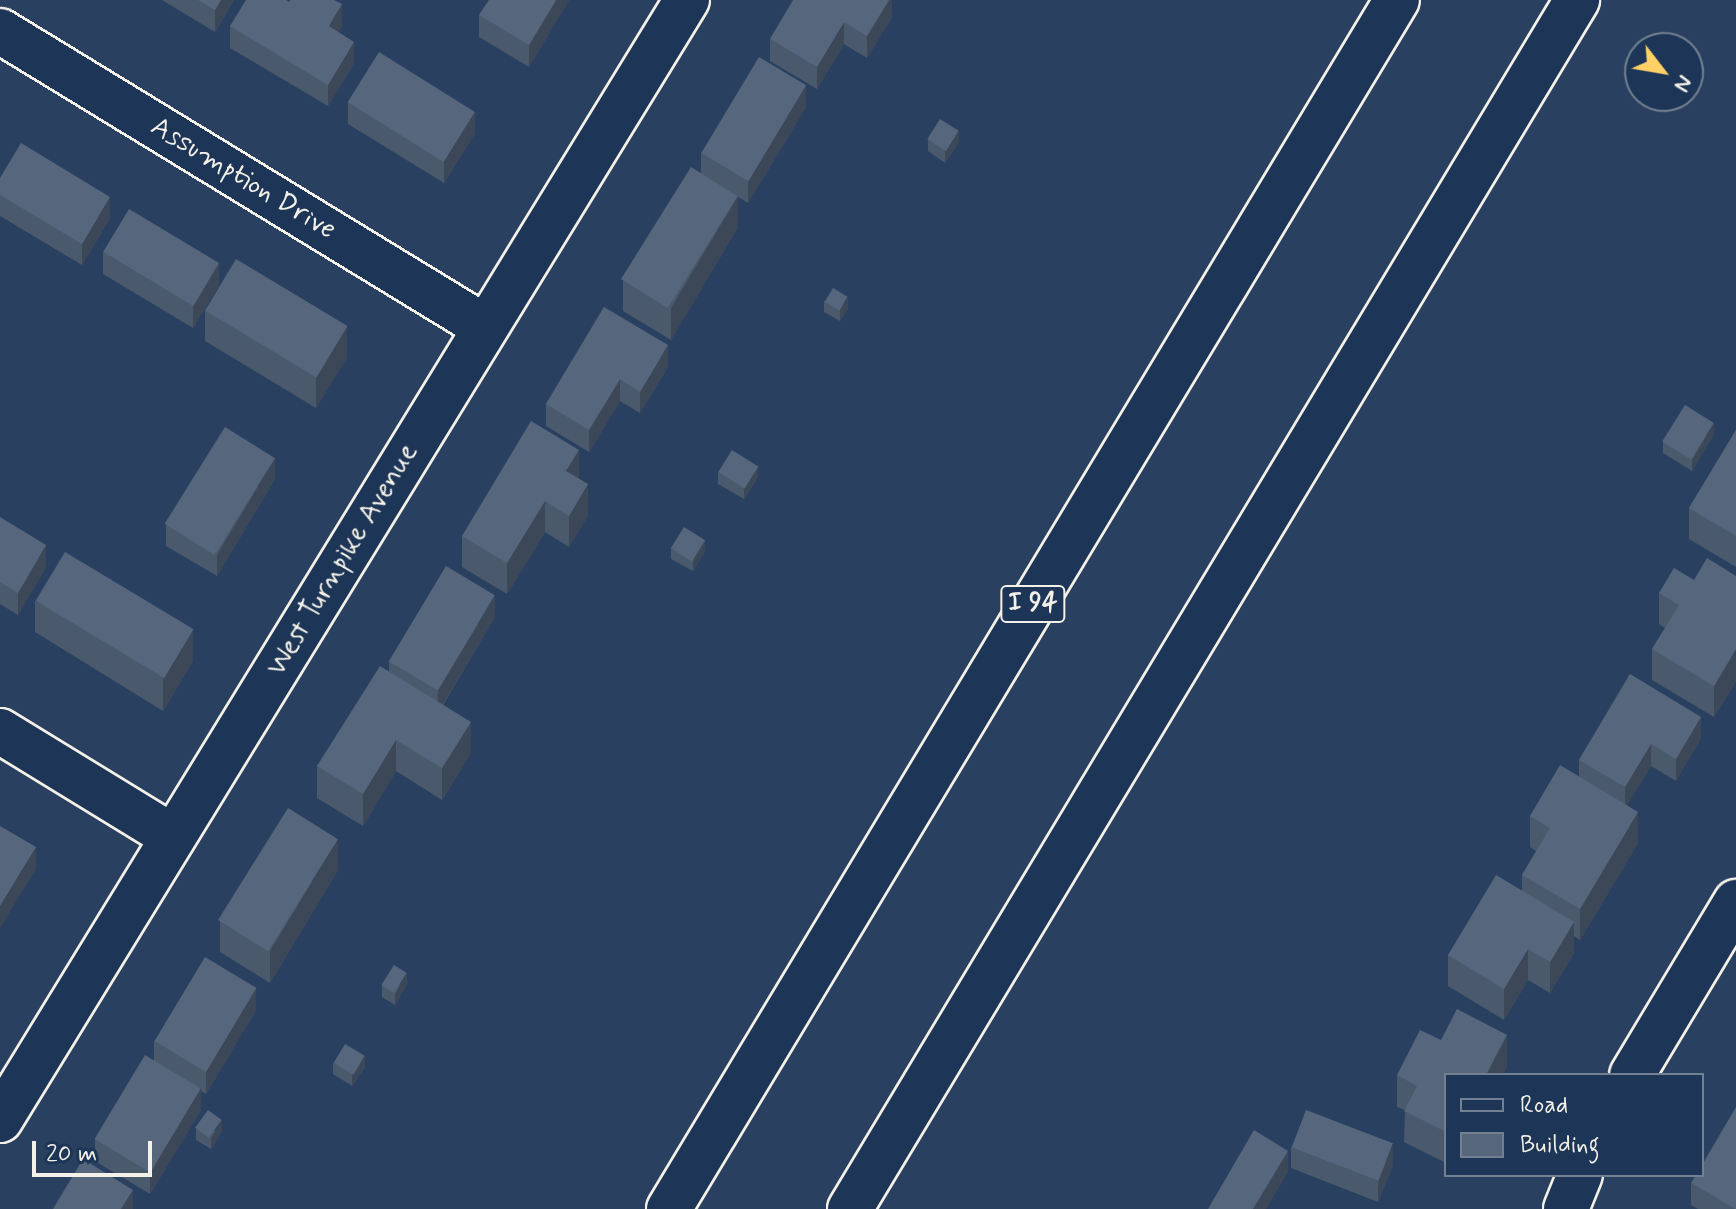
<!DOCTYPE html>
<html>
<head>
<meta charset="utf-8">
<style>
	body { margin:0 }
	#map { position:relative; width:1736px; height:1209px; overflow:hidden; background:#2a4060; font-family:Mynerve,sans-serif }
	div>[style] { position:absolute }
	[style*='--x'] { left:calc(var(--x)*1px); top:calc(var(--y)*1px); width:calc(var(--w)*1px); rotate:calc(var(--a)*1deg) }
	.roads { filter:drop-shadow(2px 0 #f4f1e8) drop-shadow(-2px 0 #f4f1e8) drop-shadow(0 2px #f4f1e8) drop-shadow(0 -2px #f4f1e8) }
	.minor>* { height:44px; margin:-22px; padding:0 22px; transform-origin:22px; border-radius:22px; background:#1d3557 }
	.highway>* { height:44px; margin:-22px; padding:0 22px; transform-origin:22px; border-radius:22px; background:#1d3557 }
	.wall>* { inset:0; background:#4a596c }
	.shaded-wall>* { inset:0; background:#3c4858 }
	.building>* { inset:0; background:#56677d; transform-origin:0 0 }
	span { translate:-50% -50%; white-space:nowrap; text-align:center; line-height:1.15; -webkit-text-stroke:8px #1d3557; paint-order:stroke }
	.shield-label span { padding:2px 6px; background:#1d3557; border:2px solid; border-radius:6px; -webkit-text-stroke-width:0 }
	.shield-label { font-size:26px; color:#f4f1e8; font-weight:700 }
	.street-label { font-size:28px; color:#f4f1e8 }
	.legend { position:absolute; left:1444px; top:1073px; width:260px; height:104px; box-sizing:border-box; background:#1d3557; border:2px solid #738091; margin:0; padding:10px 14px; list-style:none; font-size:24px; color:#f4f1e8 }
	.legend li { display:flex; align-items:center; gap:16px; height:40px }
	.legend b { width:40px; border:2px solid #738091 }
	.north { position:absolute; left:1624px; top:32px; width:80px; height:80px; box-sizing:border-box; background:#1d3557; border:2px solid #738091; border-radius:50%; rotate:121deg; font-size:22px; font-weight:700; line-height:32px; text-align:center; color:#f4f1e8 }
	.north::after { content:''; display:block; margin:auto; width:28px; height:36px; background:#ffd166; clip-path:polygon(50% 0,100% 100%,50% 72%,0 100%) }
	.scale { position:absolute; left:32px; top:1141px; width:120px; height:36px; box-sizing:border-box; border:4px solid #f4f1e8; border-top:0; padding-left:10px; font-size:24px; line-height:28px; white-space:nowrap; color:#f4f1e8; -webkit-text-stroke:6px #1d3557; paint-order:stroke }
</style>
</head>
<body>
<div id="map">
	<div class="roads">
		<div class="minor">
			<i style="--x:0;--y:31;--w:568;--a:31.4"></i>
			<i style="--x:0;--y:731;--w:203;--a:31.5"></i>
			<i style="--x:1632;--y:1075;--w:202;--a:-59"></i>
			<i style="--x:0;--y:1120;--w:1314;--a:-58.48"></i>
			<i style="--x:1566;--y:1209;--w:37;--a:-68"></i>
		</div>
		<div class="highway">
			<i style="--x:669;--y:1209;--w:1411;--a:-58.95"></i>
			<i style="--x:850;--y:1209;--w:1411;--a:-58.98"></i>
		</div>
	</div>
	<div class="wall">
		<i style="clip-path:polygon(162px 0,234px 0,215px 32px)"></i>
		<i style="clip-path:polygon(489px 0,569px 0,529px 67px,479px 37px,479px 15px)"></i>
		<i style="clip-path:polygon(892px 0,892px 17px,867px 58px,844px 44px,817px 89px,770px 61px,770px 39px)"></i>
		<i style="clip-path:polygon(230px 26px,342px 26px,338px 32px,354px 63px,328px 106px,230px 48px)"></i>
		<i style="clip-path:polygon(348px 102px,475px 133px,444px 183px,348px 124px)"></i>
		<i style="clip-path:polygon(806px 107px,748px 203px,738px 197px,738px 227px,671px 340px,623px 311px,623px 280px,701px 173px,701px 153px)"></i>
		<i style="clip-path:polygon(928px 140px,959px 142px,945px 163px,928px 151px)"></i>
		<i style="clip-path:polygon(0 178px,110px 218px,82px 265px,0 216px)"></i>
		<i style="clip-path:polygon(103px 252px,219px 285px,193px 328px,103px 274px)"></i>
		<i style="clip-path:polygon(824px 301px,848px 308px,840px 321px,824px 312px)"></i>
		<i style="clip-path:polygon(604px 307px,668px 367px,640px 413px,620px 401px,589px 452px,546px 426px,546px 404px)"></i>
		<i style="clip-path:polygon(205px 310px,347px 357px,316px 408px,205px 341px)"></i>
		<i style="clip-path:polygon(1736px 430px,1736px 567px,1689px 539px,1689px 508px)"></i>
		<i style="clip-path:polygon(1714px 434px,1692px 471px,1663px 453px,1663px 442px)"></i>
		<i style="clip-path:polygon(718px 472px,758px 477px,744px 499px,718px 484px)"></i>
		<i style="clip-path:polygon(275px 479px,217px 576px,166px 546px,166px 524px)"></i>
		<i style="clip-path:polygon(579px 479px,588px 515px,569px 547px,545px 532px,507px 594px,462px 567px,462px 536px)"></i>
		<i style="clip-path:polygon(0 517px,46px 567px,18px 615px,0 604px)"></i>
		<i style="clip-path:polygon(671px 548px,705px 551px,693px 571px,671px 559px)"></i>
		<i style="clip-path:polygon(1736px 576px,1736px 681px,1714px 717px,1652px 680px,1652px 649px,1665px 628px,1659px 624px,1659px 593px,1694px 580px)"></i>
		<i style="clip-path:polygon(35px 601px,193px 661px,163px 711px,35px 632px)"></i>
		<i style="clip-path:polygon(495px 617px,443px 705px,471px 753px,442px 800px,396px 771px,363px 826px,317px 798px,317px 766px,389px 672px,389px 661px)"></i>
		<i style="clip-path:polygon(1630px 674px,1701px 738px,1676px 781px,1651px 766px,1627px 805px,1638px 843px,1580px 940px,1574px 936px,1574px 953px,1550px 993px,1528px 980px,1504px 1020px,1448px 986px,1448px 955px,1522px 891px,1522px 875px,1536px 851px,1530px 847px,1530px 816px,1579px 777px,1579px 760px)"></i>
		<i style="clip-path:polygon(338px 870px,270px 983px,220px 952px,220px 921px)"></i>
		<i style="clip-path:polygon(407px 984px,395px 1005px,382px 997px,382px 986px)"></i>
		<i style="clip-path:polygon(256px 1010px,206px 1094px,201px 1091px,201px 1110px,150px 1194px,95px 1161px,95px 1139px,154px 1060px,154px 1041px)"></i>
		<i style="clip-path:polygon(1441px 1040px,1507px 1066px,1502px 1075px,1446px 1075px,1446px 1163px,1404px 1142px,1405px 1110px,1397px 1107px,1397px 1075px)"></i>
		<i style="clip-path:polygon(333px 1063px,365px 1067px,352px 1086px,333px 1074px)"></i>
		<i style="clip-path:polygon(196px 1129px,222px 1131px,211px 1149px,196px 1140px)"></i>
		<i style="clip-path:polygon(1291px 1147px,1393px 1165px,1378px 1202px,1291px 1168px)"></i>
		<i style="clip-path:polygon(1691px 1183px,1736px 1209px,1698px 1209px,1691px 1205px)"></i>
	</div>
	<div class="shaded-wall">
		<i style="clip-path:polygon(221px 0,234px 0,215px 32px,215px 10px)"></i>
		<i style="clip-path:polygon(556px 0,569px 0,529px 67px,529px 45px)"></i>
		<i style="clip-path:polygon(889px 0,892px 0,892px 17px,867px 58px,867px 36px)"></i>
		<i style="clip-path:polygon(342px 4px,342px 26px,329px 48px,329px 26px)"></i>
		<i style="clip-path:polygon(844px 22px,844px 44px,817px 89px,817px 67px)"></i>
		<i style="clip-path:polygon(354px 42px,354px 63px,328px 106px,328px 85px)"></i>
		<i style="clip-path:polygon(806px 85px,806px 107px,748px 203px,748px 181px)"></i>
		<i style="clip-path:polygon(475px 111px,475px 133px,444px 183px,444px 161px)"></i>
		<i style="clip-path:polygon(959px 131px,959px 142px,945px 163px,945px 151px)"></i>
		<i style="clip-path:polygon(738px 196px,738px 227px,671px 340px,671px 308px)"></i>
		<i style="clip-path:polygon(110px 197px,110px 218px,82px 265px,82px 244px)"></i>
		<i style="clip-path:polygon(219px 263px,219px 285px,193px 328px,193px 306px)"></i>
		<i style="clip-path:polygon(848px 297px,848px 308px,840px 321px,840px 310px)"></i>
		<i style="clip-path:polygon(347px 326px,347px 357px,316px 408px,316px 377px)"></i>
		<i style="clip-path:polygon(668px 345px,668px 367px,640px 413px,640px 392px)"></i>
		<i style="clip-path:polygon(620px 379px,620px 401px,589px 452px,589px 430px)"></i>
		<i style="clip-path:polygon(1714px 423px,1714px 434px,1692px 471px,1692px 460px)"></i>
		<i style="clip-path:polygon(579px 450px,579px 481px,566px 471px)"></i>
		<i style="clip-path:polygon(275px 458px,275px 479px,217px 576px,217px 555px)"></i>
		<i style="clip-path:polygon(758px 466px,758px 477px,744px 499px,744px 488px)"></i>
		<i style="clip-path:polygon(588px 484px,588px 515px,569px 547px,569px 516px)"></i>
		<i style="clip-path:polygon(545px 501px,545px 532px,507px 594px,507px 563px)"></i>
		<i style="clip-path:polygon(705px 540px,705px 551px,693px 571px,693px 560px)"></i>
		<i style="clip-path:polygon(46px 545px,46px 567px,18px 615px,18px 593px)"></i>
		<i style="clip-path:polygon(495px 596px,495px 617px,438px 712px,438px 690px)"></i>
		<i style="clip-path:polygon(193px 630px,193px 661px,163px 711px,163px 679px)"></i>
		<i style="clip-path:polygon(1736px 649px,1736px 681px,1714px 717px,1714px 686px)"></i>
		<i style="clip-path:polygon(1701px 717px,1701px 738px,1676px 781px,1676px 759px)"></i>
		<i style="clip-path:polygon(471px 722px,471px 753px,442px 800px,442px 768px)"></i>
		<i style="clip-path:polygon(396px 740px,396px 771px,363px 826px,363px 794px)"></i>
		<i style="clip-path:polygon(1651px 744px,1651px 766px,1625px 809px,1625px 787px)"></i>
		<i style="clip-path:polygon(1638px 812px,1638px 843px,1580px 940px,1580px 909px)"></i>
		<i style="clip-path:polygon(338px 839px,338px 870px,270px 983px,270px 951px)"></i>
		<i style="clip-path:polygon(36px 847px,36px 869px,0 928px,0 906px)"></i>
		<i style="clip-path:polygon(1574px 922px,1574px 953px,1550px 993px,1550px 962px)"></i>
		<i style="clip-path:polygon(1528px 949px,1528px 980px,1504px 1020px,1504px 989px)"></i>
		<i style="clip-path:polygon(407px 973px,407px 984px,395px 1005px,395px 994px)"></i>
		<i style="clip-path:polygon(256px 988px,256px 1010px,206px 1094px,206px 1072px)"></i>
		<i style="clip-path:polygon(1507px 1035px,1507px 1066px,1502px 1075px,1486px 1075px)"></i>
		<i style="clip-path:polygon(365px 1056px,365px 1067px,352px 1086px,352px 1074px)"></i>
		<i style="clip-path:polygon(201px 1088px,201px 1110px,150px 1194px,150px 1173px)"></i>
		<i style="clip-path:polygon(222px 1120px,222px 1131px,211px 1149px,211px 1138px)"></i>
		<i style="clip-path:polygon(1393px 1144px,1393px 1165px,1378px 1202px,1378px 1181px)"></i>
		<i style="clip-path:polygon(1288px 1151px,1288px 1172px,1266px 1209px,1253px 1209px)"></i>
		<i style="clip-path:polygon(133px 1190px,133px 1209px,121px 1209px)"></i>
	</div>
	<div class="building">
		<i style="clip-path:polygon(198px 0,221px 0,215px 10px)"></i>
		<i style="clip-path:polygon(246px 0,286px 0,289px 2px,290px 0,334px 0,342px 4px,329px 26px,354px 42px,328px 85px,230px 26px)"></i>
		<i style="clip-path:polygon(489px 0,556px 0,529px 45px,479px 15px)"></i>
		<i style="clip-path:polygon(793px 0,889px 0,867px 36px,844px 22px,817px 67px,770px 39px)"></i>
		<i style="left:379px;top:52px;width:113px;height:59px;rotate:32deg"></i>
		<i style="left:759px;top:57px;width:55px;height:112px;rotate:31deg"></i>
		<i style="left:940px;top:119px;width:22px;height:24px;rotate:32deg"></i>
		<i style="clip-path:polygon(21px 143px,110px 197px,82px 244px,0 195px,0 178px)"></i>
		<i style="left:691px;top:167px;width:55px;height:132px;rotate:32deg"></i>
		<i style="left:129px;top:209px;width:105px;height:50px;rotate:31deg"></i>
		<i style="left:236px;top:259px;width:130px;height:60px;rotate:31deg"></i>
		<i style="left:833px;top:288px;width:17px;height:16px;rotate:31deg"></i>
		<i style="clip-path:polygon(604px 307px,668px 345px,640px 392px,620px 379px,589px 430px,546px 404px)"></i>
		<i style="left:1685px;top:405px;width:34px;height:43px;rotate:32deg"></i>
		<i style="clip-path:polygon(531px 421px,579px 450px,566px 471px,588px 484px,569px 516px,545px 501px,507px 563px,462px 536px)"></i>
		<i style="left:225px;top:427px;width:59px;height:114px;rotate:32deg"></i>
		<i style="clip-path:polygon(1736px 430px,1736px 536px,1689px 508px)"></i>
		<i style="left:732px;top:450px;width:31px;height:26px;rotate:32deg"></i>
		<i style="clip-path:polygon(0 517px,46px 545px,18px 593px,0 582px)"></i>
		<i style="left:684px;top:527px;width:25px;height:25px;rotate:32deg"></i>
		<i style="left:65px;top:552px;width:150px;height:57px;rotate:31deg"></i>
		<i style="clip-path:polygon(1707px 558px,1736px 576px,1736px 649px,1714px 686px,1652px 649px,1679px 605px,1659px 593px,1674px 568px,1694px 580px)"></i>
		<i style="left:446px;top:566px;width:57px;height:111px;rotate:31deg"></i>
		<i style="clip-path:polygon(380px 666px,471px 722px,442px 768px,396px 740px,363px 794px,317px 766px)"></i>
		<i style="clip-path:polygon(1630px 674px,1701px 717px,1676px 759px,1651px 744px,1625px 787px,1579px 760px)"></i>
		<i style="clip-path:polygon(1560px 765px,1638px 812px,1580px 909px,1522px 875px,1550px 828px,1530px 816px)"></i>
		<i style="left:288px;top:808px;width:59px;height:132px;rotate:32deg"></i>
		<i style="clip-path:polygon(0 826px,36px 847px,0 906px)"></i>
		<i style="clip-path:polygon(1496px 875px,1574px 922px,1550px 962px,1528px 949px,1504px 989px,1448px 955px)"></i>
		<i style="left:205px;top:957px;width:60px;height:98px;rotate:31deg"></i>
		<i style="left:394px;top:965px;width:15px;height:24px;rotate:32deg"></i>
		<i style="clip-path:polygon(1457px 1009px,1507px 1035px,1486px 1075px,1446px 1075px,1446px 1132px,1404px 1111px,1417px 1086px,1397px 1075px,1420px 1030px,1441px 1040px)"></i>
		<i style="left:345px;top:1044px;width:23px;height:22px;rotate:31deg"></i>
		<i style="left:145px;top:1055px;width:65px;height:98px;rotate:31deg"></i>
		<i style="clip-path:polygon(1736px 1107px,1736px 1209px,1735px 1209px,1691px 1183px,1696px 1175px,1702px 1175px,1702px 1165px)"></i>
		<i style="left:208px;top:1110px;width:17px;height:22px;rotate:36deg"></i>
		<i style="left:1306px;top:1110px;width:93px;height:40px;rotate:21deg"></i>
		<i style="clip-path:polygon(1254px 1130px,1288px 1151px,1253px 1209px,1208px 1209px)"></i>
		<i style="clip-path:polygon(83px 1159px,133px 1190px,121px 1209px,53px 1209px)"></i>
	</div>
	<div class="shield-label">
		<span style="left:1033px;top:604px">I 94</span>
	</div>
	<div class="street-label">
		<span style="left:243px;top:179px;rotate:31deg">Assumption Drive</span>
		<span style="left:343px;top:560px;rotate:-59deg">West Turnpike Avenue</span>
	</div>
	<ul class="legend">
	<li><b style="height:10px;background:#1d3557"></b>Road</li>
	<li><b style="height:22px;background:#56677d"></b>Building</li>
	</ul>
	<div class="north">N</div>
	<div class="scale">20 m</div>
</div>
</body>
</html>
